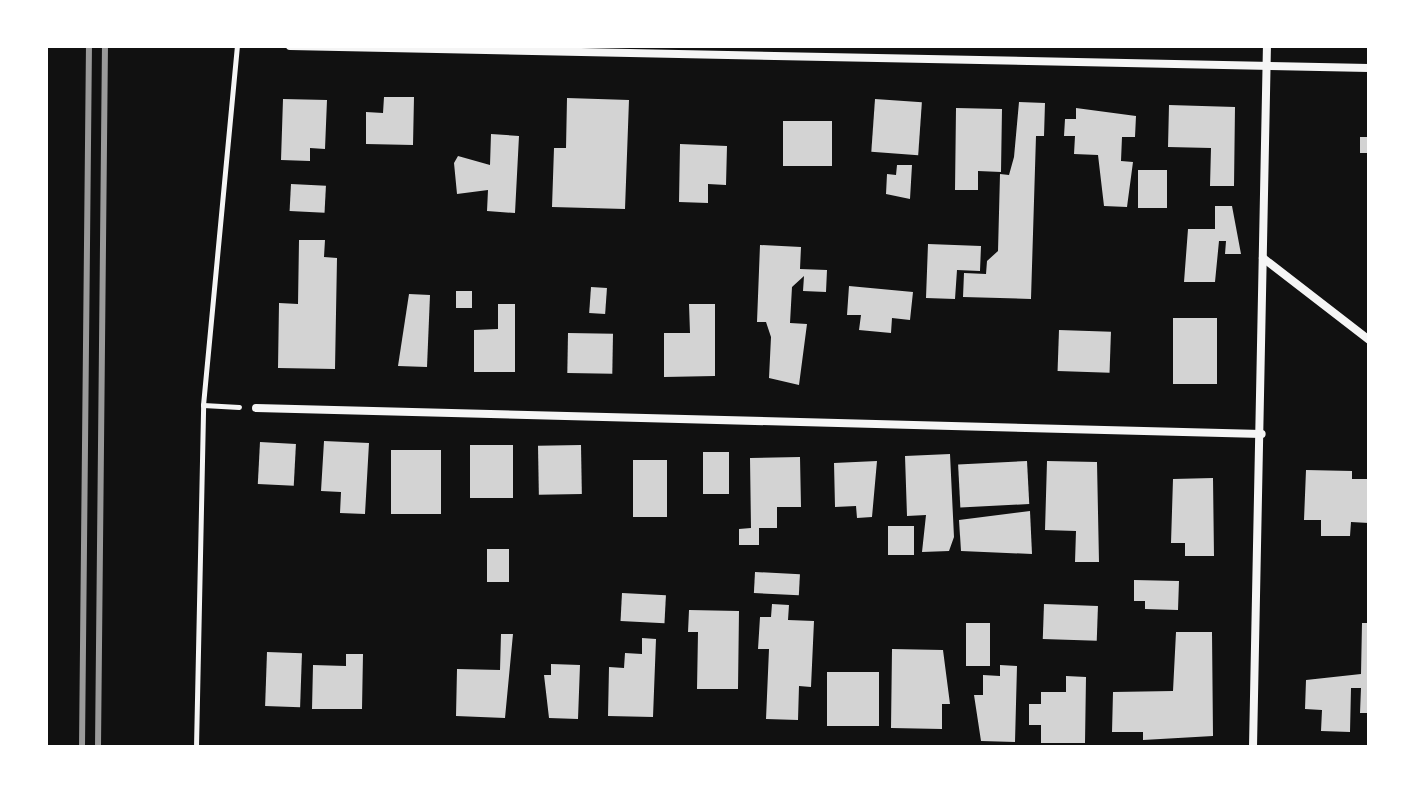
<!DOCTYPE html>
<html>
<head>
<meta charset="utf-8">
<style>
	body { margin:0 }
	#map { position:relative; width:1415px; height:793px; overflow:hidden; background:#111; font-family:"Work Sans",sans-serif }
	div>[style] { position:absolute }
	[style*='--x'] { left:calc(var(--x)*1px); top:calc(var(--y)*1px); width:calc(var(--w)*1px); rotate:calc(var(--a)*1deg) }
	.building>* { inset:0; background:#d3d3d3; transform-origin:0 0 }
	.path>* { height:5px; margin:-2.5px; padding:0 2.5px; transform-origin:2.5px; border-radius:2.5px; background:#f5f5f5 }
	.minor>* { height:8px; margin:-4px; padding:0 4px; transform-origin:4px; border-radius:4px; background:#f5f5f5 }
	.rail>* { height:6px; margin:-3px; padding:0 3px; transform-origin:3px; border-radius:3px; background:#9a9a9a }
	span { translate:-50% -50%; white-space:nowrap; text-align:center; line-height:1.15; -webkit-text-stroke:6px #fff; paint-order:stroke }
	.frame { position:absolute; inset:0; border:48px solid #fff; pointer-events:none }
</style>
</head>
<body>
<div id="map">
	<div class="building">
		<i style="clip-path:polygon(384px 97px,414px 97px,413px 145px,366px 144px,366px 112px,383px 113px)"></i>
		<i style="clip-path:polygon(567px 98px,629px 100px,625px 209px,552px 207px,554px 148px,566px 148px)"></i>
		<i style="clip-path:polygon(283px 99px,327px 100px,325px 149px,310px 148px,310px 161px,281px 160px)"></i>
		<i style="left:875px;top:99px;width:47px;height:53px;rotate:4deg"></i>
		<i style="clip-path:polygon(1019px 102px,1045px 103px,1044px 136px,1036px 136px,1031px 299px,963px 297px,964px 273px,986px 274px,987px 261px,998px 251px,1000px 174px,1009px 175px,1014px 157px)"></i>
		<i style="clip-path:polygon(1169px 105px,1235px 107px,1234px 186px,1210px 186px,1211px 148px,1168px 147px)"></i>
		<i style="clip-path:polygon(956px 108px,1002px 109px,1001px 172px,978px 171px,978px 190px,955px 190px)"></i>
		<i style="clip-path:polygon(1076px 108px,1136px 116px,1135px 137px,1122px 137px,1121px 161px,1133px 162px,1127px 207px,1104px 206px,1098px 155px,1074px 154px,1075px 136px,1064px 136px,1065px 119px,1076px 119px)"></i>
		<i style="left:783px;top:121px;width:49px;height:45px"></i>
		<i style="clip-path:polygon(491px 134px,519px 136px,515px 213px,487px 211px,488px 190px,457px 194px,454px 163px,458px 156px,490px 165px)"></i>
		<i style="left:1360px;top:137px;width:9px;height:16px"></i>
		<i style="clip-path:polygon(680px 144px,727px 146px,726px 185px,708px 184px,708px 203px,679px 202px)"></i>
		<i style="clip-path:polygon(897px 165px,912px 165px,910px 199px,886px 194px,887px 174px,896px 175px)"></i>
		<i style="left:1138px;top:170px;width:29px;height:38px"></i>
		<i style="left:291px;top:184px;width:35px;height:27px;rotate:3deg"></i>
		<i style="clip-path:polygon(1215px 206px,1232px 206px,1241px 254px,1225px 254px,1226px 241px,1219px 241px,1215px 282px,1184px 282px,1188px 229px,1215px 229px)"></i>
		<i style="clip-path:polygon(299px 240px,325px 240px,324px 257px,337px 258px,335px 369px,278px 368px,279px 303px,298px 304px)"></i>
		<i style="clip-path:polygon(928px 244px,981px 246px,980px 271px,957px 270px,955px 299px,926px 298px)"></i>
		<i style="clip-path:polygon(760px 245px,801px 247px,800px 269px,827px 270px,826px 292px,803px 291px,804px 276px,792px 287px,790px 323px,807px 324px,799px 385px,769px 378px,771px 337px,766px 322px,757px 322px)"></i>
		<i style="clip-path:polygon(849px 286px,913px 292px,910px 320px,892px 318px,891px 333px,859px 330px,861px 315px,847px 315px)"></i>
		<i style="left:591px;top:287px;width:16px;height:26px;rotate:4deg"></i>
		<i style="left:456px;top:291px;width:16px;height:17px"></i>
		<i style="clip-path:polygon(409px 294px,430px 295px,427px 367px,398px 366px)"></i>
		<i style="clip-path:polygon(498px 304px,515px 304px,515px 372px,474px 372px,474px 330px,498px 329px)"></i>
		<i style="clip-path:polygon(689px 304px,715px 304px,715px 376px,664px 377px,664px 333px,690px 333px)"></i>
		<i style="left:1173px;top:318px;width:44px;height:66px"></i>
		<i style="left:1059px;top:330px;width:52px;height:41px;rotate:2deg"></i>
		<i style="left:568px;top:333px;width:45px;height:40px;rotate:1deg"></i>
		<i style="clip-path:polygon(324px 441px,369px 443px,365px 514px,340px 513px,341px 492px,321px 491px)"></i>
		<i style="left:260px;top:442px;width:36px;height:42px;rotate:3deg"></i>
		<i style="left:513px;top:445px;width:53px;height:43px;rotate:90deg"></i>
		<i style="left:581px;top:445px;width:49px;height:43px;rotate:89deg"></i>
		<i style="left:391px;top:450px;width:50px;height:64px"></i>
		<i style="left:703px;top:452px;width:26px;height:42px"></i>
		<i style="clip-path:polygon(950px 454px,954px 537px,949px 551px,922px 552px,926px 515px,907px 516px,905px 456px)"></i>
		<i style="clip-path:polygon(800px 457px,801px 507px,777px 507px,777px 528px,759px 528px,759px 545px,739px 545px,739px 529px,751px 528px,750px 458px)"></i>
		<i style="left:633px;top:460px;width:34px;height:57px"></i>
		<i style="clip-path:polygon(877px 461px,872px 517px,857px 518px,856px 506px,835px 507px,834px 463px)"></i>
		<i style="left:1027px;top:461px;width:43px;height:69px;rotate:87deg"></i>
		<i style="clip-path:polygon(1047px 461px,1097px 462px,1099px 562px,1075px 562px,1076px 531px,1045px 530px)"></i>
		<i style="clip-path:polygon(1306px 470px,1352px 471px,1352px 479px,1369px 479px,1369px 523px,1351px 522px,1350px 536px,1321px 536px,1321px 520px,1304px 520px)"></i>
		<i style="clip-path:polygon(1213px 478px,1214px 556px,1185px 556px,1185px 543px,1171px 543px,1173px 479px)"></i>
		<i style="clip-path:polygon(1030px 511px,1032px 554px,961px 551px,959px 520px)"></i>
		<i style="left:888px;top:526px;width:26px;height:29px"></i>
		<i style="left:487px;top:549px;width:22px;height:33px"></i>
		<i style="left:755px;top:572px;width:45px;height:21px;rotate:3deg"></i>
		<i style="clip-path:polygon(1134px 580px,1179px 581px,1178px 610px,1145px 609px,1145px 601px,1134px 601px)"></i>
		<i style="left:622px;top:593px;width:44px;height:28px;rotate:3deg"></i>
		<i style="clip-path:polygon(772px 604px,789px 605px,788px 620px,814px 621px,811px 687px,799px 686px,798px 720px,766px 719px,769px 649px,758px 649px,760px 617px,771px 617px)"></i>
		<i style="left:1044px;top:604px;width:54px;height:35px;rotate:2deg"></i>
		<i style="clip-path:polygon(689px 610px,739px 611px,738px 689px,697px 689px,698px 632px,688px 632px)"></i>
		<i style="left:966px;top:623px;width:24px;height:43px"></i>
		<i style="clip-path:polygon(1362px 623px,1369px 623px,1369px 713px,1360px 713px,1361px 688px,1351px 688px,1350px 732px,1321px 731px,1322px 710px,1305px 709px,1306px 680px,1361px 674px)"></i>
		<i style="clip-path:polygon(1176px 632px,1212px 632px,1213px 736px,1143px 740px,1143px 732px,1112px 732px,1113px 692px,1173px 691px)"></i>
		<i style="clip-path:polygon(501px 634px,513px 634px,505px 718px,456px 716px,457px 669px,500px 670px)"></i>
		<i style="clip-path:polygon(642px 638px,656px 639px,653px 717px,608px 716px,609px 667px,624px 668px,625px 653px,642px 654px)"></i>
		<i style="clip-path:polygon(892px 649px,943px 650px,950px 704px,942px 704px,942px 729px,891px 728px)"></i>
		<i style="left:267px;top:652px;width:35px;height:54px;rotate:2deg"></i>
		<i style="clip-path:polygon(346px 654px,363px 654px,362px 709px,312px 709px,313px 665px,346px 666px)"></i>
		<i style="clip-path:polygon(551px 664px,580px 665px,578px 719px,549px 718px,544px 675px,551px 675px)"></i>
		<i style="clip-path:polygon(1000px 665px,1017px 666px,1015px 742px,981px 741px,974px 695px,983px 695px,983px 675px,1000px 676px)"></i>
		<i style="left:827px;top:672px;width:52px;height:54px"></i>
		<i style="clip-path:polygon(1066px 676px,1086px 677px,1085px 743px,1041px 743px,1041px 725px,1029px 725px,1029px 704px,1041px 704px,1041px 692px,1066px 692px)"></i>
	</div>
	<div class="path">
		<i style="--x:203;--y:405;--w:36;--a:3"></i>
		<i style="--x:196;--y:747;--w:342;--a:-88.8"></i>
		<i style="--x:203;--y:405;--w:361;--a:-84.6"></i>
	</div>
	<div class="minor">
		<i style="--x:290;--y:46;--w:1079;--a:1.17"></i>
		<i style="--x:1263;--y:258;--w:134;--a:37.7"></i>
		<i style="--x:256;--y:408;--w:1006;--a:1.48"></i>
		<i style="--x:1253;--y:747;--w:701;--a:-88.86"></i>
	</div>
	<div class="rail">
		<i style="--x:82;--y:747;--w:701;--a:-89.43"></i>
		<i style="--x:98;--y:747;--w:701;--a:-89.43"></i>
	</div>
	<div class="frame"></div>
</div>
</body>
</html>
